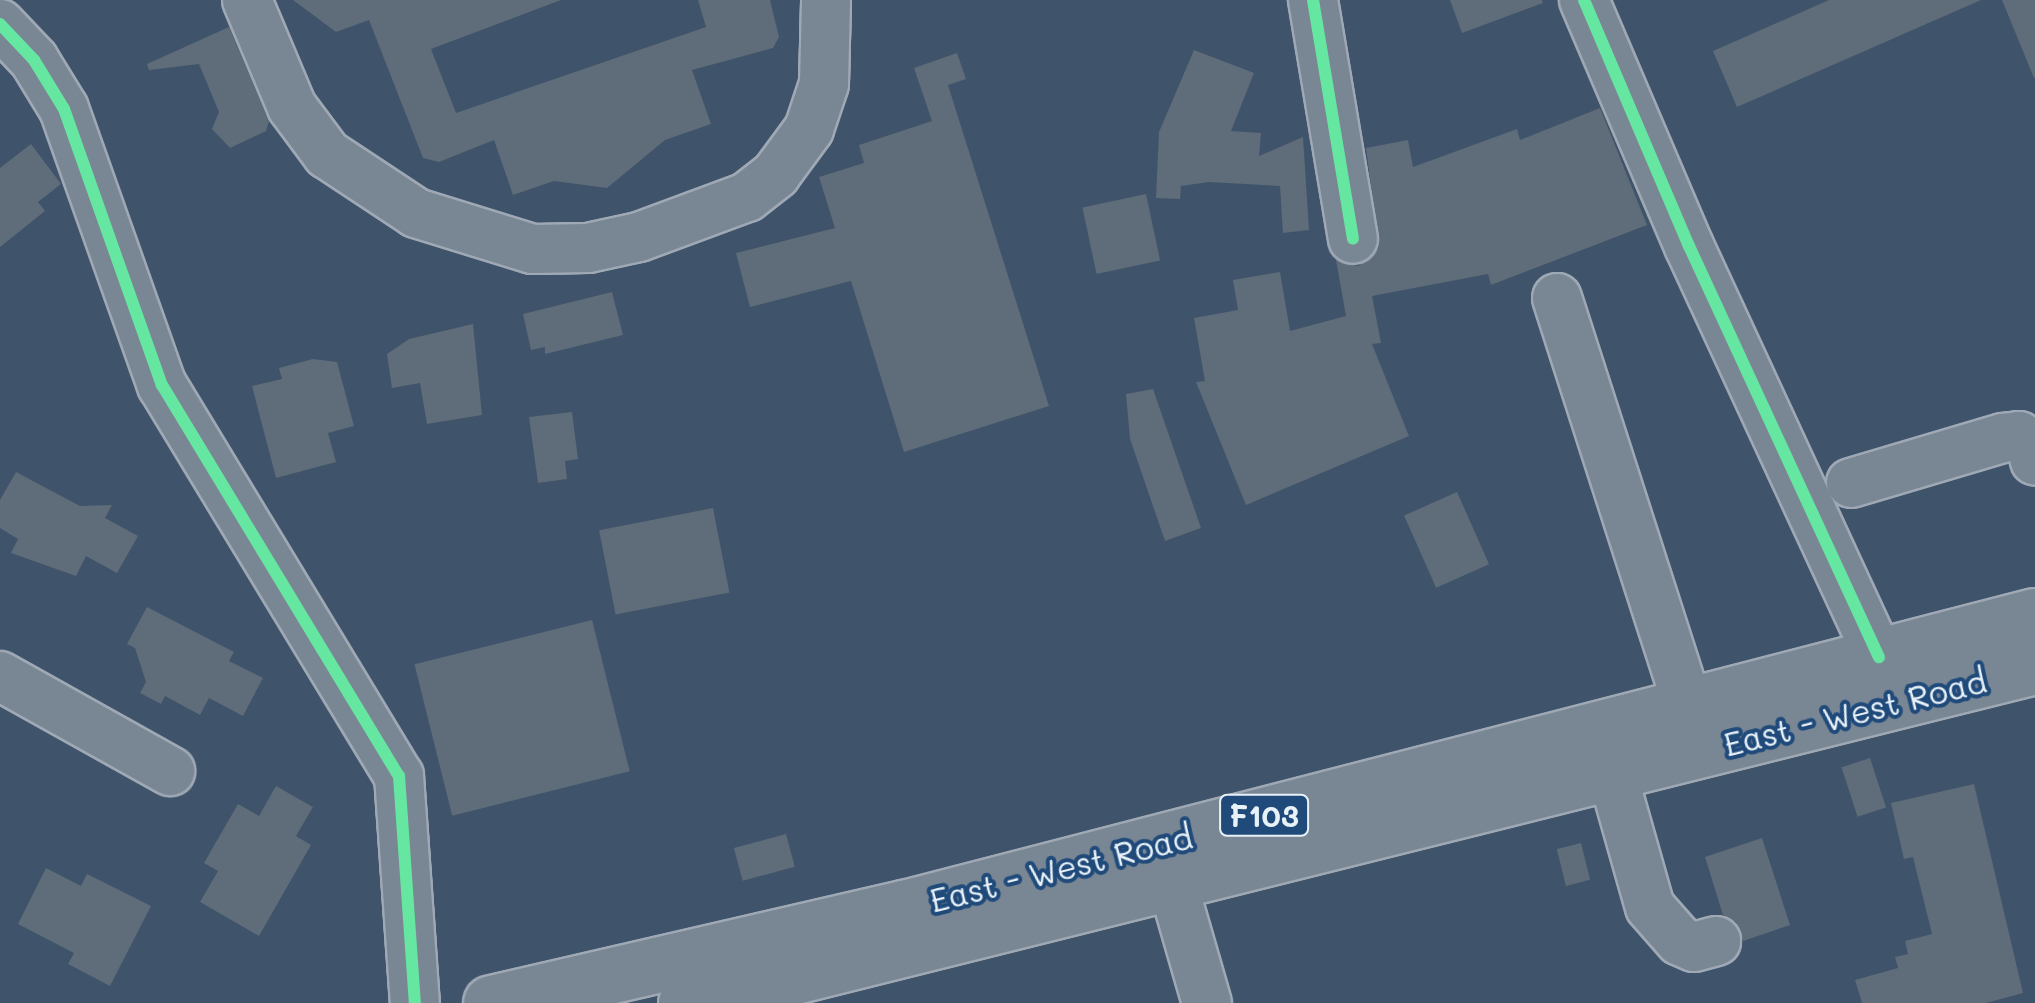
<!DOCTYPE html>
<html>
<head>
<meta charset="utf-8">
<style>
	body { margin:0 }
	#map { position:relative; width:2035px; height:1003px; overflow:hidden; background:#3f536a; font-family:Mali,sans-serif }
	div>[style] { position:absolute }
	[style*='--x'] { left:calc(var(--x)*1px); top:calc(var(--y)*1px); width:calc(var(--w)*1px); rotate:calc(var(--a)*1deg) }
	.building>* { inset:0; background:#5f6c79; transform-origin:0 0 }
	.roads { filter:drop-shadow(2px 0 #9fa9b5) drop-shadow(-2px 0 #9fa9b5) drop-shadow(0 2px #9fa9b5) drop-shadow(0 -2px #9fa9b5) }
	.minor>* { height:48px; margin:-24px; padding:0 24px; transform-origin:24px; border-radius:24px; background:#798694 }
	.major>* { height:55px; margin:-27.5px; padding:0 27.5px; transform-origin:27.5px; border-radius:27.5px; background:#798694 }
	.cycleway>* { height:12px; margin:-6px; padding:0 6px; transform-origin:6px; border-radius:6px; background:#66e7a1 }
	span { translate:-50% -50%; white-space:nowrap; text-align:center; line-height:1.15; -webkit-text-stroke:8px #1f4a7a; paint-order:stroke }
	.shield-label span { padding:2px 8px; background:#1f4a7a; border:2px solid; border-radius:8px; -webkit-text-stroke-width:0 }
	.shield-label { font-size:30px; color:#e8f1f8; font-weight:700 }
	.street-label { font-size:32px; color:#e8f1f8 }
</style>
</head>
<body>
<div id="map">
	<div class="building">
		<i style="clip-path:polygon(293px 0,561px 0,431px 49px,456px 113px,706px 27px,698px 0,770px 0,779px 37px,773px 48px,692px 70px,711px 124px,665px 140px,607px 188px,554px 181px,513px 195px,494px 140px,439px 162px,423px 158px,369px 20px,336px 32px)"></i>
		<i style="clip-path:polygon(1450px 0,1542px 0,1543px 3px,1462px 33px)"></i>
		<i style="clip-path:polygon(1829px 0,1981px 0,1737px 107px,1713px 51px)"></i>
		<i style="clip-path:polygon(2002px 0,2035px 0,2035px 78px,2034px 78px)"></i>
		<i style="clip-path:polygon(229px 27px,269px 121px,266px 131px,230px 148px,212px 129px,219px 112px,199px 64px,149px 70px,147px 64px)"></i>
		<i style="clip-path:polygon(1194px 50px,1254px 73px,1231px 131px,1261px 133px,1259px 156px,1303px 137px,1309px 230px,1283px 233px,1280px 186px,1209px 182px,1181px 186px,1180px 199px,1156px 198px,1159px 132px)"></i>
		<i style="clip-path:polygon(957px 53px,966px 79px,948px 85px,1049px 406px,904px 452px,851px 281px,750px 307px,736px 253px,835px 228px,819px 177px,864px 163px,859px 145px,932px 121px,914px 68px)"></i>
		<i style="clip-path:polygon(1600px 108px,1647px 225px,1491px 285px,1488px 274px,1372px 296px,1381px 343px,1372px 344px,1409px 436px,1246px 505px,1196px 382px,1205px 381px,1194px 318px,1238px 310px,1233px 280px,1280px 272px,1290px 331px,1346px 316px,1336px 260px,1358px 266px,1379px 248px,1366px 148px,1408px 140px,1413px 167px,1517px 129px,1520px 140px)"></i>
		<i style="clip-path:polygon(31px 144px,61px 184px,38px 202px,45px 211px,0 247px,0 168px)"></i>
		<i style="left:1146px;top:194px;width:68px;height:65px;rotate:78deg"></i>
		<i style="clip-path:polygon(612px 292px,623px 335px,545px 354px,545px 347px,531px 350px,523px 314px)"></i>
		<i style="clip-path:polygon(473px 324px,482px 415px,427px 424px,420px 383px,392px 388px,387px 354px,409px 339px)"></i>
		<i style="clip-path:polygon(313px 359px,337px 362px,354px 426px,328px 433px,336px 462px,276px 478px,252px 386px,282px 379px,279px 368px)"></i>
		<i style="clip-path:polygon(1153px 389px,1201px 528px,1165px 541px,1130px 439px,1126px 394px)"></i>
		<i style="clip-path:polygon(572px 412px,578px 459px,565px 461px,567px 479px,538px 483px,529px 417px)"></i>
		<i style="clip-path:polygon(16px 472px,80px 506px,112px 505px,105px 518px,138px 536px,117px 573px,86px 556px,76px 576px,11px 553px,18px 539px,0 528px,0 500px)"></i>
		<i style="left:1457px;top:492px;width:79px;height:58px;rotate:66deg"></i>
		<i style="left:713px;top:508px;width:86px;height:116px;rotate:79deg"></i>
		<i style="clip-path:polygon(147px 607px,234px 652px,229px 661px,263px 678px,243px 716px,209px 698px,200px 715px,165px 696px,161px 704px,140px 693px,146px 682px,135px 648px,127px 644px)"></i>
		<i style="left:592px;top:620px;width:156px;height:183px;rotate:76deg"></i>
		<i style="left:1870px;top:758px;width:52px;height:30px;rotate:72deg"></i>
		<i style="clip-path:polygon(1974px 784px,2023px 993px,1986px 1003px,1862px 1003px,1855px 980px,1898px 968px,1895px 957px,1908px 954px,1905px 941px,1932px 934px,1913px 857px,1904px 859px,1891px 803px)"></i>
		<i style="clip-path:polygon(276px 786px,313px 807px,296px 836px,311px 845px,259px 936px,200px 902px,218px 871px,204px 863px,238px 804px,259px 816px)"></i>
		<i style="left:786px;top:834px;width:34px;height:54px;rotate:75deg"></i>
		<i style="clip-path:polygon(1762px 838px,1790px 925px,1743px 941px,1736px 922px,1723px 915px,1705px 857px)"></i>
		<i style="left:1581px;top:843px;width:38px;height:25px;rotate:76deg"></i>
		<i style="clip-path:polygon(46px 868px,81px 886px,87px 874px,151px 906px,110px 986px,68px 964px,74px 953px,18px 924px)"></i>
	</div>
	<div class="roads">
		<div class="minor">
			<i style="--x:247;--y:0;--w:116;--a:67.2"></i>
			<i style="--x:292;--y:107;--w:59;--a:53.3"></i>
			<i style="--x:327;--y:154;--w:107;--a:33.5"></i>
			<i style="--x:416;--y:213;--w:121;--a:17.2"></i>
			<i style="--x:532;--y:249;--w:56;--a:-1"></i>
			<i style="--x:588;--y:248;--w:52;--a:-12.2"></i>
			<i style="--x:639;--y:237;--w:115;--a:-20.3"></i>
			<i style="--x:747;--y:197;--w:37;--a:-38"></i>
			<i style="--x:776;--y:174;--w:56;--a:-53.7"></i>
			<i style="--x:809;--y:129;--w:47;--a:-71.6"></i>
			<i style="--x:824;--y:84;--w:84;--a:-88.6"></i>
			<i style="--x:1313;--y:0;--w:242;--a:80.5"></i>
			<i style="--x:1584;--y:0;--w:267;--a:66.9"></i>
			<i style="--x:1689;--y:246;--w:453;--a:65.2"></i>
			<i style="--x:0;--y:24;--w:50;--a:46.6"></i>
			<i style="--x:34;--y:60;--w:57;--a:58.5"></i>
			<i style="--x:64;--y:109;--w:293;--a:70.5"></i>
			<i style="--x:162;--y:385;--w:457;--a:58.8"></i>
			<i style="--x:399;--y:776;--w:228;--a:86"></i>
			<i style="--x:1557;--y:298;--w:429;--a:72.2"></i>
			<i style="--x:1851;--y:483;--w:159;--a:-16.5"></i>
			<i style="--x:2003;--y:438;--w:16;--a:-7"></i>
			<i style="--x:2019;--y:436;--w:15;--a:37"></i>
			<i style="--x:2031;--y:445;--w:16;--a:76"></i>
			<i style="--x:0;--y:676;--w:195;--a:29.2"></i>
			<i style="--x:1612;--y:773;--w:139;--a:74.2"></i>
			<i style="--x:1650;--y:907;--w:45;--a:48.6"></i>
			<i style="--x:1680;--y:941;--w:15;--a:23"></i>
			<i style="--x:1694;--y:947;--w:23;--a:-15"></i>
			<i style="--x:1172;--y:882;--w:126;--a:73.9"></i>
		</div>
		<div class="major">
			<i style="--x:491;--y:1003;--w:424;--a:-13"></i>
			<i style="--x:904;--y:908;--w:1168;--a:-14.48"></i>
			<i style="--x:686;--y:1003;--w:1390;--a:-14.03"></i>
		</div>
	</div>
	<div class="cycleway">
		<i style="--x:1313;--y:0;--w:242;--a:80.5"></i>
		<i style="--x:1584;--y:0;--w:267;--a:66.9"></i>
		<i style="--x:1689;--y:246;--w:453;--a:65.2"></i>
		<i style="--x:0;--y:24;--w:50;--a:46.6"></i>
		<i style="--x:34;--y:60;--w:57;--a:58.5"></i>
		<i style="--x:64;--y:109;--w:293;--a:70.5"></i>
		<i style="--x:162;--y:385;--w:457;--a:58.8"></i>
		<i style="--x:399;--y:776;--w:228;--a:86"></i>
	</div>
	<div class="shield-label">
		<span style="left:1264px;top:815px">F103</span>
	</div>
	<div class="street-label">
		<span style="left:1855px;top:712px;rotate:-14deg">East - West Road</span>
		<span style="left:1061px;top:868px;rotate:-14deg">East - West Road</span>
	</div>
</div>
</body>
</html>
